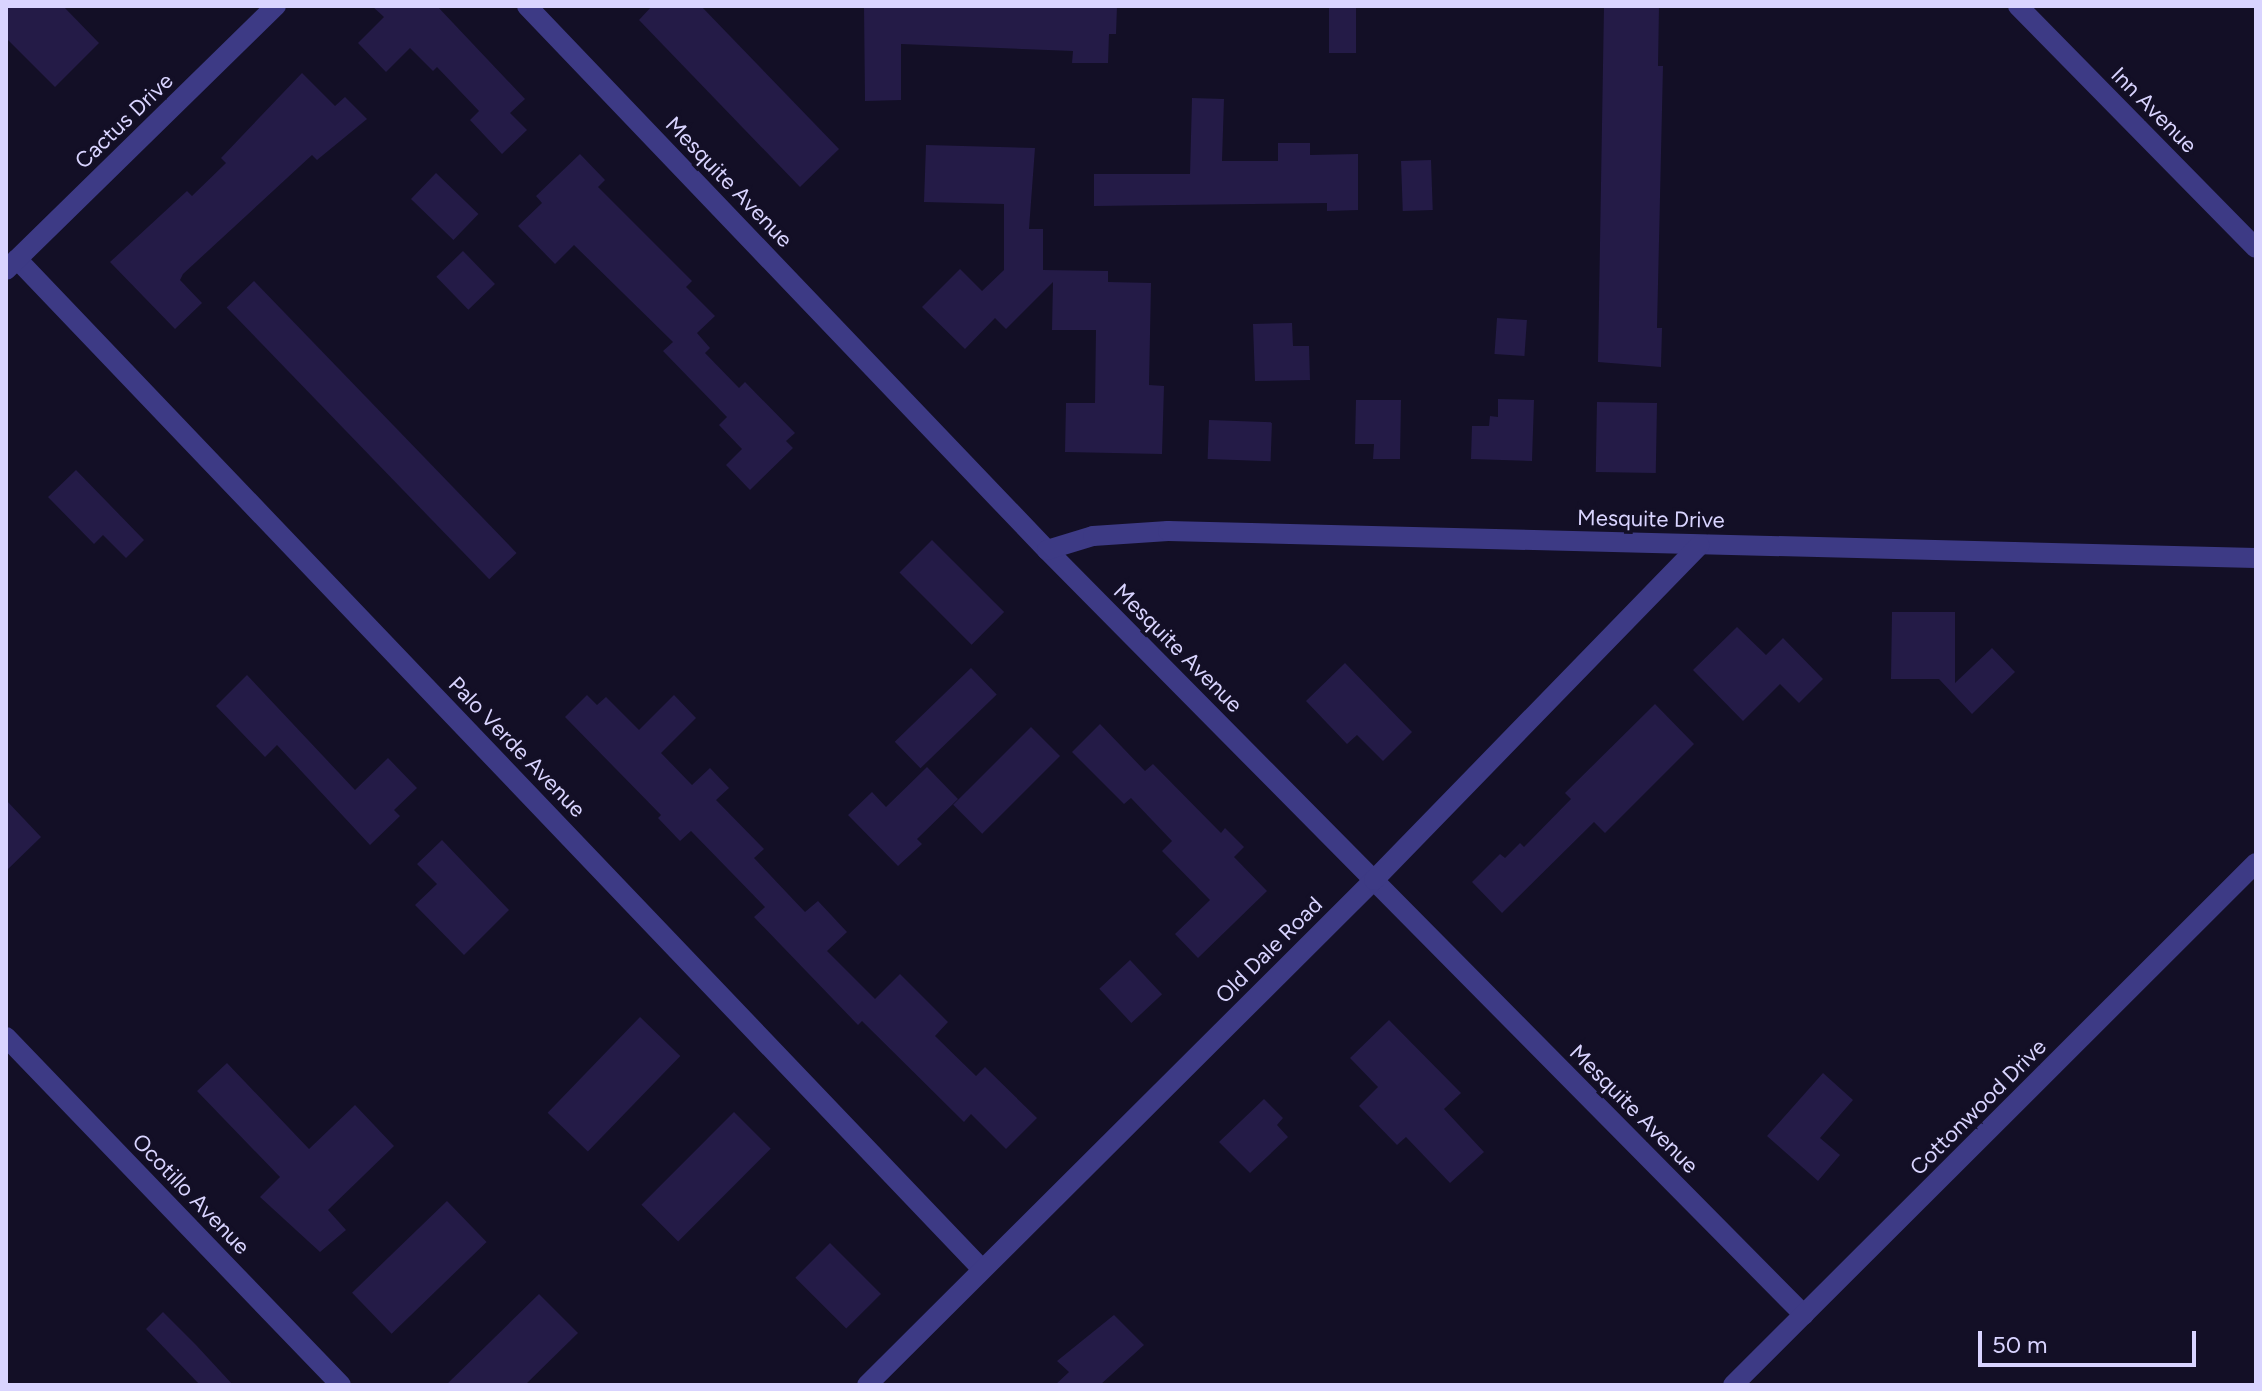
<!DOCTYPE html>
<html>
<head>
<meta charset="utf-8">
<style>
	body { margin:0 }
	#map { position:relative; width:2262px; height:1391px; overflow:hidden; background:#130f26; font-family:Figtree,sans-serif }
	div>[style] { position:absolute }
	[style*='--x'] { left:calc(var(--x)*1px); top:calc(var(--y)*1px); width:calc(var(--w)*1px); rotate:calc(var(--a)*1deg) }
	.building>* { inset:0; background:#241b47; transform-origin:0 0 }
	.minor>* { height:20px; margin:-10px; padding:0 10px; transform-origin:10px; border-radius:10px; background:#3d3a85 }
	span { translate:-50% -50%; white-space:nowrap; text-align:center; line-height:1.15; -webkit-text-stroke:7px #130f26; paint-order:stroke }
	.street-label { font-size:22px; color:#d9d4ff }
	.frame { position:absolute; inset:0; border:8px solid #d9d4ff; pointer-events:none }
	.scale { position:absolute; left:1978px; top:1331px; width:218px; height:36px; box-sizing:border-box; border:4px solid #d9d4ff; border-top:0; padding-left:10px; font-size:24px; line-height:28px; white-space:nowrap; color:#d9d4ff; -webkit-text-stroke:6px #130f26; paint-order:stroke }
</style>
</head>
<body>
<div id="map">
	<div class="building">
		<i style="clip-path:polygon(6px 6px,63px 6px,99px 43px,55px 87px,6px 38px)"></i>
		<i style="clip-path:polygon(372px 6px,437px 6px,525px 99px,510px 113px,527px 130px,502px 154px,470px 120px,479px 111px,437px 67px,433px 71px,410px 48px,386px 72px,358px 43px,384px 17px)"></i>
		<i style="clip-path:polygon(652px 6px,701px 6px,839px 149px,800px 187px,639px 20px)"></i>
		<i style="clip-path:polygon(864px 6px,1117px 6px,1116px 34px,1109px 34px,1108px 63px,1072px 63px,1073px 51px,901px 44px,901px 100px,865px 101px)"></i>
		<i style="left:1329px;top:6px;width:27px;height:47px"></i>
		<i style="clip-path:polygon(1604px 6px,1659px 6px,1658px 66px,1663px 66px,1657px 328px,1662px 328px,1661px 367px,1598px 362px)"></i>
		<i style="clip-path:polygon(302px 73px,335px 106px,345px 97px,367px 119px,317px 160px,312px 155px,183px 274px,180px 280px,202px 303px,175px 329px,110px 262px,187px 191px,192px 196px,226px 163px,221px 158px)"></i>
		<i style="clip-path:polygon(1192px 98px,1224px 99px,1222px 161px,1278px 161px,1278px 143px,1310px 143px,1310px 155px,1358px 154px,1358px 210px,1327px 211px,1327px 203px,1094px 206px,1094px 174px,1190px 174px)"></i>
		<i style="clip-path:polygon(926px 145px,1035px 148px,1029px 229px,1043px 229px,1043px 270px,1108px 271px,1108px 282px,1151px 283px,1149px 385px,1164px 386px,1162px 454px,1065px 452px,1066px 403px,1095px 403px,1096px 330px,1052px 330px,1053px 282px,1006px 329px,995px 318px,965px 349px,922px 307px,960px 269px,982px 291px,1004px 270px,1004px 204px,924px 202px)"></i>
		<i style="clip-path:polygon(580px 154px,605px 180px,598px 187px,692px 281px,686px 287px,715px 316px,697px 333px,710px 348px,705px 353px,739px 388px,745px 382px,795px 433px,786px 441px,793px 448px,750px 490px,726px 465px,742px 449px,719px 425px,727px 417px,663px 351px,673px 342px,574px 245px,555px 264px,518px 226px,542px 203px,536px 196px)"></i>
		<i style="left:1431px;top:160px;width:50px;height:30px;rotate:88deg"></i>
		<i style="left:436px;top:173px;width:59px;height:36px;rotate:44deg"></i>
		<i style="left:463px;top:251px;width:46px;height:37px;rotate:46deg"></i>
		<i style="left:254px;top:281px;width:378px;height:38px;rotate:46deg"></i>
		<i style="left:1497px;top:318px;width:30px;height:36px;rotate:4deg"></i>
		<i style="clip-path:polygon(1292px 323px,1293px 346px,1309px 346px,1310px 380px,1255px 381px,1253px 324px)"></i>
		<i style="clip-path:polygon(1498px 399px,1534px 400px,1532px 461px,1471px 459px,1472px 426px,1489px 426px,1490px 416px,1498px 417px)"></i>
		<i style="clip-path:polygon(1356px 400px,1401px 400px,1400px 459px,1373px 459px,1374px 444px,1355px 444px)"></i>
		<i style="left:1597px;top:402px;width:60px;height:70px;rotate:1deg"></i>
		<i style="left:1209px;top:420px;width:63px;height:39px;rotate:2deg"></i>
		<i style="clip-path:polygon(76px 470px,144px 540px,126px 558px,103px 535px,94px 544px,48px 497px)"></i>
		<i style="left:932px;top:540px;width:102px;height:46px;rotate:45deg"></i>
		<i style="clip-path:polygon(1892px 612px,1955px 612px,1955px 683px,1992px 648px,2015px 672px,1972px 714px,1939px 679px,1891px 679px)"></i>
		<i style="clip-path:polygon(1737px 627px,1766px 655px,1783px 638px,1823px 679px,1799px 703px,1780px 684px,1743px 721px,1693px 670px)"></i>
		<i style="clip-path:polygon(1345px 663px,1412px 732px,1383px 761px,1357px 735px,1347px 744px,1306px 701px)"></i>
		<i style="left:971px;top:668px;width:37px;height:106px;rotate:46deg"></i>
		<i style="clip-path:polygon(247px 675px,355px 790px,388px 758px,417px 788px,394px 810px,400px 816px,370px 845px,277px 745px,265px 757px,216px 706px)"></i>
		<i style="clip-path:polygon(587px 695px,597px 705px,606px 697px,639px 730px,674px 695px,696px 718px,661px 753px,692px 785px,710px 768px,729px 788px,716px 800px,764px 849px,754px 858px,805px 912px,818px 901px,847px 932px,827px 951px,875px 999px,900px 974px,948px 1022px,935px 1036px,976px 1076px,985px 1067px,1037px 1118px,1006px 1149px,971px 1114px,964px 1122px,862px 1021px,858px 1025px,754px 917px,765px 907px,691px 831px,680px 841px,658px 818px,661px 815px,565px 717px)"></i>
		<i style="clip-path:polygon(1655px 704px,1694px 744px,1605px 833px,1594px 822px,1502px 913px,1472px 882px,1500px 854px,1505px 858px,1520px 843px,1524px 847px,1571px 799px,1565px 793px)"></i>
		<i style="clip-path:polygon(1100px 724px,1145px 771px,1153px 764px,1221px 833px,1225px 828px,1244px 847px,1234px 857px,1267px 891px,1198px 958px,1175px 934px,1210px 900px,1162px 851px,1172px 841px,1131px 798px,1124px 804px,1072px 752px)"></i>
		<i style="left:1031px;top:727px;width:41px;height:110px;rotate:45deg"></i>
		<i style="clip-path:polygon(927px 767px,958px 799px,917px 839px,922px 844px,898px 866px,848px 815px,872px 792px,886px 807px)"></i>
		<i style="clip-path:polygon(6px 800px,41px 837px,6px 871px)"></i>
		<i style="clip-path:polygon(442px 840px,509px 910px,464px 955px,415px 905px,437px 884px,417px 864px)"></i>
		<i style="left:1130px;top:960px;width:47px;height:42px;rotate:47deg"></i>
		<i style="left:640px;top:1017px;width:56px;height:133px;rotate:44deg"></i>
		<i style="clip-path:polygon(1389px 1020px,1461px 1093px,1444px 1109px,1484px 1152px,1450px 1183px,1406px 1137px,1397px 1145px,1359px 1106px,1378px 1087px,1350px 1058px)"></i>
		<i style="clip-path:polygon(227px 1063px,309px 1149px,355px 1105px,394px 1146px,328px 1210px,346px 1230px,320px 1252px,260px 1197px,280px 1177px,197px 1091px)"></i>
		<i style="clip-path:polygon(1823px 1073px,1853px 1100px,1820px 1138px,1840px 1155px,1818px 1181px,1767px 1136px)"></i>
		<i style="clip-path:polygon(1264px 1099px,1283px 1118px,1277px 1125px,1288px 1137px,1250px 1173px,1219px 1142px)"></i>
		<i style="left:734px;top:1112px;width:52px;height:131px;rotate:45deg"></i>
		<i style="left:447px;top:1201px;width:57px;height:132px;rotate:46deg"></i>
		<i style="left:830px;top:1243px;width:72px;height:49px;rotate:45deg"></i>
		<i style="clip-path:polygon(539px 1294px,578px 1333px,525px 1385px,446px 1385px)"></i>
		<i style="clip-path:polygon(163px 1312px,196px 1345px,233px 1385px,200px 1385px,146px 1329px)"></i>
		<i style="clip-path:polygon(1114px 1315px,1144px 1345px,1100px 1385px,1055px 1385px,1069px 1372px,1057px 1361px)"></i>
	</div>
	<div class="minor">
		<i style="--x:527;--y:6;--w:753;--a:46.29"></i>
		<i style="--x:1047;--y:550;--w:1076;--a:45.3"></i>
		<i style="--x:2018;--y:6;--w:339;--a:45.5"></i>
		<i style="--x:17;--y:259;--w:1397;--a:46.31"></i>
		<i style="--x:6;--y:270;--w:378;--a:-44.4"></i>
		<i style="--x:1047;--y:550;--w:48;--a:-16.9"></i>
		<i style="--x:1093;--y:536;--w:75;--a:-3.8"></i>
		<i style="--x:1168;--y:531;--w:1088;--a:1.42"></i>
		<i style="--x:6;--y:1037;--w:483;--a:46.1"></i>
		<i style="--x:867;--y:1385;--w:716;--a:-44.89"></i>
		<i style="--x:1374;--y:880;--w:467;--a:-45.8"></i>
		<i style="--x:1733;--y:1385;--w:739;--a:-44.95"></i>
	</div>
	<div class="street-label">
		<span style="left:2154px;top:110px;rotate:45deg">Inn Avenue</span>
		<span style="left:124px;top:121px;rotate:-44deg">Cactus Drive</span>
		<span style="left:729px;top:182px;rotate:46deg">Mesquite Avenue</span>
		<span style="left:1651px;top:519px;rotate:1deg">Mesquite Drive</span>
		<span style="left:1178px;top:648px;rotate:45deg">Mesquite Avenue</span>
		<span style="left:517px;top:747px;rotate:46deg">Palo Verde Avenue</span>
		<span style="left:1269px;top:950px;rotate:-45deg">Old Dale Road</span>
		<span style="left:1978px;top:1107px;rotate:-45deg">Cottonwood Drive</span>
		<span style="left:1634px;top:1109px;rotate:45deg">Mesquite Avenue</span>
		<span style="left:191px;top:1194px;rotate:46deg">Ocotillo Avenue</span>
	</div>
	<div class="frame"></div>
	<div class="scale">50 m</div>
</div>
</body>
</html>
